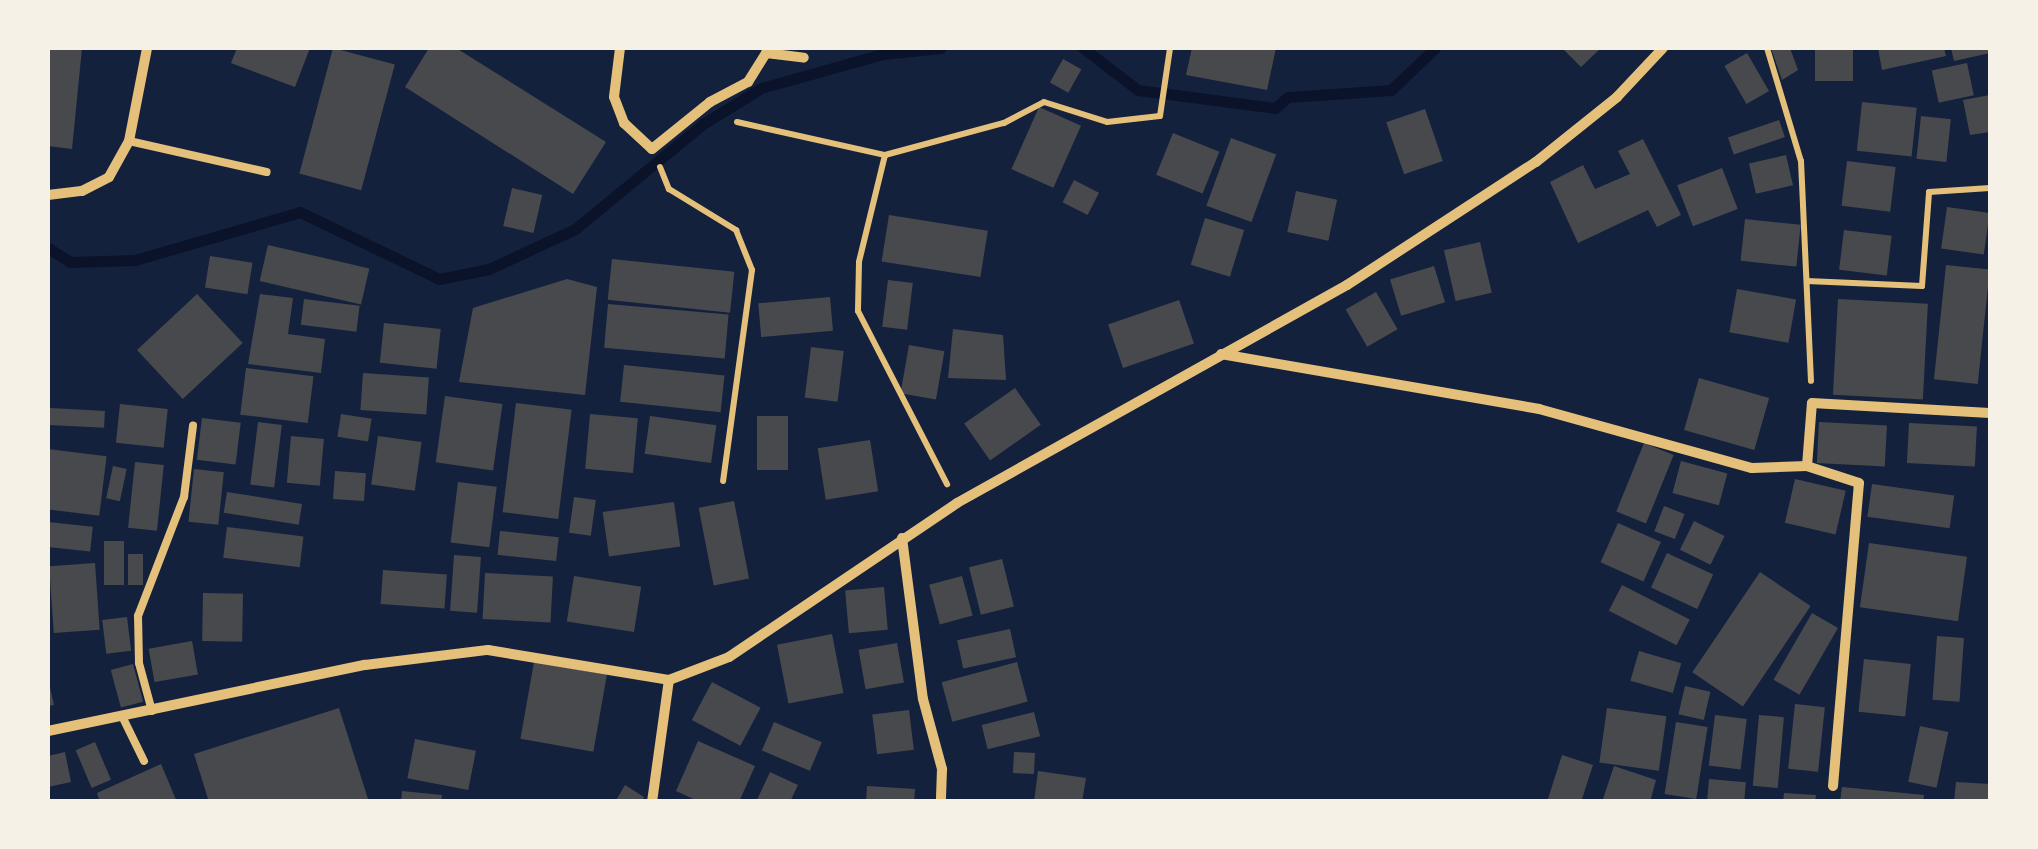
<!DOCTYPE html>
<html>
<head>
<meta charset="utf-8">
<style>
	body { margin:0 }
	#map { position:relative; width:2038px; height:849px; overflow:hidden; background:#14213d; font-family:Literata,serif }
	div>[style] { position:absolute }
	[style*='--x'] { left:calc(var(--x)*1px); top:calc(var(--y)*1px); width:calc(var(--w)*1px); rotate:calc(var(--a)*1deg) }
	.stream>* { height:11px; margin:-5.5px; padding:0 5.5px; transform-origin:5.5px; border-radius:5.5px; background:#0b132b }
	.building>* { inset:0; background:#48494c; transform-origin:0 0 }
	.path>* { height:6px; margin:-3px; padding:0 3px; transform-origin:3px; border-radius:3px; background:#e5c07b }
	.service>* { height:8px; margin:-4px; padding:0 4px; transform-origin:4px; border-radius:4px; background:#e5c07b }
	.minor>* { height:10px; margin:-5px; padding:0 5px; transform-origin:5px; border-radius:5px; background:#e5c07b }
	span { translate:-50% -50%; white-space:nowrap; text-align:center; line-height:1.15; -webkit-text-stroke:10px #f6f1e7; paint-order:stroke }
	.frame { position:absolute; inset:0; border:50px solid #f6f1e7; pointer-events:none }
</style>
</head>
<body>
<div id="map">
	<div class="stream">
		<i style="--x:1083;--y:48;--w:69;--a:37.4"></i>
		<i style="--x:1138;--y:90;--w:138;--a:7.5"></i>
		<i style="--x:1275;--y:108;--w:17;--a:-40"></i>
		<i style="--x:1288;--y:97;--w:103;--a:-3.9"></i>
		<i style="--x:1391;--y:90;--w:61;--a:-43.7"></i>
		<i style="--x:48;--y:248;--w:26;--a:32"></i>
		<i style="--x:70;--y:262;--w:65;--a:-1.8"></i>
		<i style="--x:135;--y:260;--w:172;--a:-16.2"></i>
		<i style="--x:300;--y:212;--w:154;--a:25.7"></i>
		<i style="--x:439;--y:279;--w:51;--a:-11.3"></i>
		<i style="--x:489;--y:269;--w:95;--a:-24.9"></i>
		<i style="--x:575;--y:229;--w:166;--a:-39.4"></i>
		<i style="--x:703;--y:124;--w:68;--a:-31.8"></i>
		<i style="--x:761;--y:88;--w:127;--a:-15.6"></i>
		<i style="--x:883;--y:54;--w:58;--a:-5.9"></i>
	</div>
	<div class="building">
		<i style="clip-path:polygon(48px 48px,82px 48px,72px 149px,48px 146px)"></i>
		<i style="clip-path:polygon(237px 48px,310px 48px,295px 87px,231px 63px)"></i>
		<i style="left:333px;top:48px;width:64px;height:130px;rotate:15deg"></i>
		<i style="clip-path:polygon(429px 48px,456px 48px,606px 142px,573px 194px,405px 87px)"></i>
		<i style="clip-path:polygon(1192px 48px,1276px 48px,1267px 90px,1186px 75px)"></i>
		<i style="clip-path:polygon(1562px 48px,1601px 48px,1581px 67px)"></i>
		<i style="clip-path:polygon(1771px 48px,1790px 48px,1798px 70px,1782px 80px)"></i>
		<i style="left:1815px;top:48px;width:38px;height:33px"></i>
		<i style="clip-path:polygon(1878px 48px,1944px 48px,1946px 56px,1882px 70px)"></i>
		<i style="clip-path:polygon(1951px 48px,1990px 48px,1990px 53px,1954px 61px)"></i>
		<i style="left:1747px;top:53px;width:44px;height:26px;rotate:60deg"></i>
		<i style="left:1063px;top:59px;width:21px;height:27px;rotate:29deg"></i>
		<i style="left:1967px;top:63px;width:33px;height:36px;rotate:78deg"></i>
		<i style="clip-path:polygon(1990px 95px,1990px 132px,1970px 135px,1963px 100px)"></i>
		<i style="left:1862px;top:102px;width:55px;height:49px;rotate:6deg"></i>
		<i style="left:1039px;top:107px;width:46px;height:68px;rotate:24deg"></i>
		<i style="left:1425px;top:109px;width:55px;height:41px;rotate:71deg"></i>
		<i style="left:1921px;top:116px;width:30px;height:43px;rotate:6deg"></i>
		<i style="left:1779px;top:120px;width:18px;height:54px;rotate:71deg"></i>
		<i style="left:1173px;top:133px;width:50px;height:45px;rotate:22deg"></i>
		<i style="left:1231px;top:138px;width:48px;height:72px;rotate:20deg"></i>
		<i style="clip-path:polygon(1643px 139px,1681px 215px,1657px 227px,1648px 210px,1578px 243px,1550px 182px,1583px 165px,1595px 189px,1630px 174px,1618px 151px)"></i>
		<i style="left:1786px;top:155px;width:31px;height:38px;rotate:77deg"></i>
		<i style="left:1847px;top:161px;width:49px;height:45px;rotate:7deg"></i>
		<i style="left:1722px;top:168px;width:44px;height:48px;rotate:69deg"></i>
		<i style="left:1074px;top:180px;width:28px;height:25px;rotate:27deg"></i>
		<i style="left:512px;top:188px;width:31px;height:39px;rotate:13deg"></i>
		<i style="left:1296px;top:191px;width:42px;height:42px;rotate:12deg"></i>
		<i style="left:1947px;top:207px;width:43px;height:42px;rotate:8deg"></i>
		<i style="left:889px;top:215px;width:100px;height:47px;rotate:9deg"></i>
		<i style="left:1205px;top:218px;width:41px;height:49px;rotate:17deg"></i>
		<i style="left:1745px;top:219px;width:56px;height:42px;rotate:6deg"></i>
		<i style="left:1844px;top:230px;width:48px;height:40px;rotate:7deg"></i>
		<i style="left:1480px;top:242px;width:52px;height:37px;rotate:77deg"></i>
		<i style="left:268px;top:245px;width:104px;height:37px;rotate:13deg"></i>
		<i style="left:210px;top:256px;width:43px;height:32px;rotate:9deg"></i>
		<i style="left:612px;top:259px;width:123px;height:41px;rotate:6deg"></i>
		<i style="left:1946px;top:265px;width:44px;height:115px;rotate:6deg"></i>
		<i style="left:1434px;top:266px;width:38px;height:46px;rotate:73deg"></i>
		<i style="clip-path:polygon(567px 279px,597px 287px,585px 395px,459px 382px,473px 308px)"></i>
		<i style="left:888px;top:280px;width:25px;height:47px;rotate:7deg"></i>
		<i style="left:1737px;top:289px;width:60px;height:44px;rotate:10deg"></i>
		<i style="left:1376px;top:292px;width:43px;height:35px;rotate:60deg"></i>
		<i style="left:197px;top:294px;width:67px;height:82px;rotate:47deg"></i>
		<i style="clip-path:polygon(260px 294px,293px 298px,288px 334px,325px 339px,321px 373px,248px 364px)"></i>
		<i style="left:830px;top:297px;width:34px;height:72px;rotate:85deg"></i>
		<i style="left:304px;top:299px;width:56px;height:26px;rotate:7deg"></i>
		<i style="left:1838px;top:299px;width:90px;height:96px;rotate:3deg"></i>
		<i style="left:1179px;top:300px;width:46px;height:75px;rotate:71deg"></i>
		<i style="left:608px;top:304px;width:121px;height:44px;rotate:5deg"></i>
		<i style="left:384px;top:323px;width:57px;height:40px;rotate:6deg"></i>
		<i style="clip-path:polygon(953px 329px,1003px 335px,1006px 380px,948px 378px)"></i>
		<i style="left:909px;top:345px;width:36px;height:49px;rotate:10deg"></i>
		<i style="left:811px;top:347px;width:33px;height:51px;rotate:7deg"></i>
		<i style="left:624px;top:365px;width:101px;height:37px;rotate:6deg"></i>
		<i style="left:246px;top:368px;width:68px;height:47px;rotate:7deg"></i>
		<i style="left:363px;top:373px;width:66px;height:37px;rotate:4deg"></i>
		<i style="left:1699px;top:378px;width:73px;height:54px;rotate:16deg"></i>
		<i style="left:1015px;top:388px;width:45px;height:62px;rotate:55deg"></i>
		<i style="left:445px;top:396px;width:58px;height:67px;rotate:8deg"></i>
		<i style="left:516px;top:403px;width:56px;height:110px;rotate:7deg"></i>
		<i style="left:120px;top:404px;width:48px;height:39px;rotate:6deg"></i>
		<i style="left:50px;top:408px;width:55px;height:17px;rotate:3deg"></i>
		<i style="left:341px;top:414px;width:31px;height:23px;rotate:9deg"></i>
		<i style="left:590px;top:414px;width:48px;height:55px;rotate:5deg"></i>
		<i style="left:650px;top:416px;width:67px;height:38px;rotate:8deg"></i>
		<i style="left:757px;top:416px;width:31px;height:54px"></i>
		<i style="left:202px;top:418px;width:39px;height:42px;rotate:7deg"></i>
		<i style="left:258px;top:422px;width:24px;height:63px;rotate:7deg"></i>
		<i style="left:1819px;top:422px;width:68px;height:41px;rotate:3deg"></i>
		<i style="left:1909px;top:423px;width:68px;height:40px;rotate:3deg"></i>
		<i style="left:291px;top:436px;width:33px;height:47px;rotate:5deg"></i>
		<i style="left:378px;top:436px;width:44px;height:49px;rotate:8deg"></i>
		<i style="left:870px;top:440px;width:52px;height:53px;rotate:81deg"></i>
		<i style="left:1644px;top:443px;width:32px;height:74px;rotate:22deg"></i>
		<i style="left:48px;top:449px;width:59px;height:60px;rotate:7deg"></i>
		<i style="left:1681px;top:461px;width:48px;height:33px;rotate:15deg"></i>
		<i style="left:135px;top:462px;width:29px;height:66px;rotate:6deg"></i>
		<i style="left:113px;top:466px;width:14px;height:33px;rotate:12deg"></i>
		<i style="left:194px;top:469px;width:30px;height:53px;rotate:6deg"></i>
		<i style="left:335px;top:471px;width:31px;height:28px;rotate:4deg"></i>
		<i style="left:1795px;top:479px;width:52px;height:45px;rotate:13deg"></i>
		<i style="left:458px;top:482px;width:39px;height:61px;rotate:7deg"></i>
		<i style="left:1872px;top:484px;width:83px;height:33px;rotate:8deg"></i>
		<i style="left:227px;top:492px;width:76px;height:21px;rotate:9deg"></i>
		<i style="left:574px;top:497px;width:22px;height:36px;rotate:8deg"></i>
		<i style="left:734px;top:501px;width:79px;height:36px;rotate:79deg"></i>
		<i style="left:674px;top:502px;width:45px;height:72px;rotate:82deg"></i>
		<i style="left:1664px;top:506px;width:22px;height:27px;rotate:21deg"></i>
		<i style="left:1694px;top:521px;width:34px;height:32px;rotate:26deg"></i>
		<i style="left:48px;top:522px;width:45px;height:25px;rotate:6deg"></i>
		<i style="left:1618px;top:523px;width:47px;height:43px;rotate:24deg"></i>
		<i style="left:227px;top:527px;width:77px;height:31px;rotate:7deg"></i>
		<i style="left:500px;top:531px;width:59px;height:24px;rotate:6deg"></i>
		<i style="left:104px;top:541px;width:20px;height:44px"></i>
		<i style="left:1869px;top:543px;width:99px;height:65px;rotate:8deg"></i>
		<i style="left:1667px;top:553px;width:51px;height:38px;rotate:25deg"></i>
		<i style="left:143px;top:554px;width:31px;height:15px;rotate:90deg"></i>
		<i style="left:454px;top:555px;width:27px;height:56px;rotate:4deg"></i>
		<i style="left:1002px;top:559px;width:49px;height:34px;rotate:76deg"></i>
		<i style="left:95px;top:563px;width:67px;height:46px;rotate:86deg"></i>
		<i style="left:383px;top:570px;width:64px;height:34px;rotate:4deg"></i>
		<i style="left:1760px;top:572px;width:61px;height:121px;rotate:34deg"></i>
		<i style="left:485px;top:573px;width:68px;height:46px;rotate:3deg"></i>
		<i style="left:574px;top:576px;width:68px;height:46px;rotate:9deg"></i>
		<i style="left:962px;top:576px;width:41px;height:34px;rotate:75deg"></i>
		<i style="left:1622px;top:585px;width:76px;height:29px;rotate:27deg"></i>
		<i style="left:884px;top:587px;width:43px;height:39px;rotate:85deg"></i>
		<i style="left:203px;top:593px;width:40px;height:48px;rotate:1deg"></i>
		<i style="left:1812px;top:613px;width:30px;height:77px;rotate:30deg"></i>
		<i style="left:127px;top:617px;width:34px;height:25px;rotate:83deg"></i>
		<i style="left:1010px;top:629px;width:29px;height:54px;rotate:78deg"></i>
		<i style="left:832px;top:634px;width:60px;height:56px;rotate:79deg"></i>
		<i style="left:1937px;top:636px;width:27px;height:64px;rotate:4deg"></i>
		<i style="left:192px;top:641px;width:34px;height:44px;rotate:80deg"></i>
		<i style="left:897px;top:643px;width:40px;height:39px;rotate:80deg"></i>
		<i style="left:1639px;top:651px;width:44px;height:31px;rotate:16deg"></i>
		<i style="left:1864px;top:659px;width:47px;height:53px;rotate:6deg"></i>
		<i style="left:534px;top:662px;width:74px;height:78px;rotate:10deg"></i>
		<i style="left:1017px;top:662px;width:41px;height:78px;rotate:75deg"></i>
		<i style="left:133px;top:664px;width:39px;height:23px;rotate:75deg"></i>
		<i style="clip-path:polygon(48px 679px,54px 705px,48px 706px)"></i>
		<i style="left:712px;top:682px;width:55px;height:43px;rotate:28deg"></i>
		<i style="left:1685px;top:686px;width:26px;height:29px;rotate:13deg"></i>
		<i style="left:1795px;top:704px;width:30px;height:65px;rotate:6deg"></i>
		<i style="clip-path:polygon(339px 708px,369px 802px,209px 802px,194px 754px)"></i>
		<i style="left:1607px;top:708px;width:60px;height:55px;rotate:8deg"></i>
		<i style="left:909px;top:710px;width:40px;height:37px;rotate:83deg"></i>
		<i style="left:1034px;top:712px;width:25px;height:54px;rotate:76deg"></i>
		<i style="left:1715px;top:715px;width:32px;height:51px;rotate:7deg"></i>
		<i style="left:1759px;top:715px;width:25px;height:71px;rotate:5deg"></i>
		<i style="left:774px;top:722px;width:52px;height:31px;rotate:23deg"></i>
		<i style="left:1676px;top:722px;width:32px;height:73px;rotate:9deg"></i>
		<i style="left:1920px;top:726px;width:29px;height:57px;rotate:12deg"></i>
		<i style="left:415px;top:739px;width:62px;height:40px;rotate:11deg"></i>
		<i style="clip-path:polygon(698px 741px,755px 766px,739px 802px,700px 802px,676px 791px)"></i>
		<i style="left:95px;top:742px;width:41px;height:21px;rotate:67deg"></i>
		<i style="clip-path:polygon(65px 752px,71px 782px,48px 787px,48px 756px)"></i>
		<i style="left:1014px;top:752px;width:21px;height:21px;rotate:3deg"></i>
		<i style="clip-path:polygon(1562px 755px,1593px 765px,1581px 802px,1547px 802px)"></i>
		<i style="clip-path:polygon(161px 764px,177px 802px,100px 802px,97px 793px)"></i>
		<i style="clip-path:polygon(1614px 766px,1656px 780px,1650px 802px,1602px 802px)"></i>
		<i style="clip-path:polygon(1038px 771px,1086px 778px,1082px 802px,1034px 802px)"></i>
		<i style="clip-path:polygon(770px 772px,798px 785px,790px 802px,756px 802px)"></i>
		<i style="left:1709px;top:779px;width:37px;height:23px;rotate:5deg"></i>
		<i style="clip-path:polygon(1956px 782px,1990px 784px,1990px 802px,1954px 802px)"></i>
		<i style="clip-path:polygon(625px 785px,644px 797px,642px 802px,615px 802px)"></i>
		<i style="clip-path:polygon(867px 786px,915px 789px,914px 802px,866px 802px)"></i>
		<i style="clip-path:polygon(1842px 787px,1924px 795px,1923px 802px,1840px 802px)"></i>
		<i style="clip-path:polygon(402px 791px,442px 795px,441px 802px,401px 802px)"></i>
		<i style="clip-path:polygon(1784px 793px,1816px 795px,1815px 802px,1783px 802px)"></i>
	</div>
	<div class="path">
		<i style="--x:1767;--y:48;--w:118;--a:73.3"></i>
		<i style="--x:1801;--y:161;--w:220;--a:87.4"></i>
		<i style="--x:737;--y:122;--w:152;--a:12.6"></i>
		<i style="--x:885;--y:155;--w:123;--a:-15.1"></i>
		<i style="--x:1004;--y:123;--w:45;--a:-27.7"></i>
		<i style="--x:1044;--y:102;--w:66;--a:17.6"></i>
		<i style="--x:1107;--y:122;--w:53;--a:-6.5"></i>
		<i style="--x:1160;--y:116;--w:69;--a:-81.6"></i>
		<i style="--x:885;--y:155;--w:110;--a:103.7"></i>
		<i style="--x:859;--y:262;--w:49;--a:91.2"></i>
		<i style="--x:858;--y:311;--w:195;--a:62.8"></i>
		<i style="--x:660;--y:167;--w:24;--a:68"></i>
		<i style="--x:669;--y:189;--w:79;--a:31.5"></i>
		<i style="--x:736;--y:230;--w:43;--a:68.2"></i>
		<i style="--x:752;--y:270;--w:213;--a:97.8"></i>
		<i style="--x:1807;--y:281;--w:115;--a:2.5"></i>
		<i style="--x:1922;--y:286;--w:94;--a:-85.7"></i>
		<i style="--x:1929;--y:192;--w:61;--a:-3.8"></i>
	</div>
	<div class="service">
		<i style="--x:129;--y:141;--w:141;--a:12.7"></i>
		<i style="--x:152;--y:711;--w:50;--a:-105.2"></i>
		<i style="--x:139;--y:663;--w:47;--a:-91.2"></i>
		<i style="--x:138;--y:616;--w:128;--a:-68.9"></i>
		<i style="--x:184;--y:497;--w:72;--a:-82.8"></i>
		<i style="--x:122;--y:716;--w:50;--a:63.9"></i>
	</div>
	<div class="minor">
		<i style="--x:620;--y:48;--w:49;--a:97"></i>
		<i style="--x:614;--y:97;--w:28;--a:69"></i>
		<i style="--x:624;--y:123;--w:38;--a:43"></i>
		<i style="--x:652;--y:149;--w:75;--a:-39"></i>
		<i style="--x:710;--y:102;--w:43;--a:-27.8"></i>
		<i style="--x:748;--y:82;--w:34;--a:-58"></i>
		<i style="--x:766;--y:53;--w:38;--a:7"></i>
		<i style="--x:48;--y:195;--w:34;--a:-7"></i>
		<i style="--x:82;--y:191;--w:30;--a:-27"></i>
		<i style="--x:109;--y:177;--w:41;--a:-60.9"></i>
		<i style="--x:129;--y:141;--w:95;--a:-79"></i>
		<i style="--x:1221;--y:354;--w:323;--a:9.8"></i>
		<i style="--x:1539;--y:409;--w:221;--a:15.5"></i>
		<i style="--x:1752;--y:468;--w:55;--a:-2.1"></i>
		<i style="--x:902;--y:538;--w:162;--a:82.6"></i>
		<i style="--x:923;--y:699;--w:73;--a:74.8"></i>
		<i style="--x:942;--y:769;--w:33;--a:92"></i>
		<i style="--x:48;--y:731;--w:324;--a:-11.8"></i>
		<i style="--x:365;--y:665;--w:124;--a:-7"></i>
		<i style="--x:488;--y:650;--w:183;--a:9.4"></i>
		<i style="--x:669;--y:680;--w:64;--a:-21"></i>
		<i style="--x:729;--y:657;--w:275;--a:-34"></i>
		<i style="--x:957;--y:503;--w:447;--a:-29.2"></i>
		<i style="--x:1347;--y:285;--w:225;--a:-33.1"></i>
		<i style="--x:1536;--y:162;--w:104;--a:-38.7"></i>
		<i style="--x:1617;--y:97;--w:67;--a:-46.8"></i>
		<i style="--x:1833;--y:786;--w:304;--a:-85.1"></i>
		<i style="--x:1859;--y:483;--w:55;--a:-161.9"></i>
		<i style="--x:1807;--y:466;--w:63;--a:-85.5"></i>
		<i style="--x:1812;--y:403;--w:178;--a:3.2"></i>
		<i style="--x:652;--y:802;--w:123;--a:-82.1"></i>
	</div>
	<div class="frame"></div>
</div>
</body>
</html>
